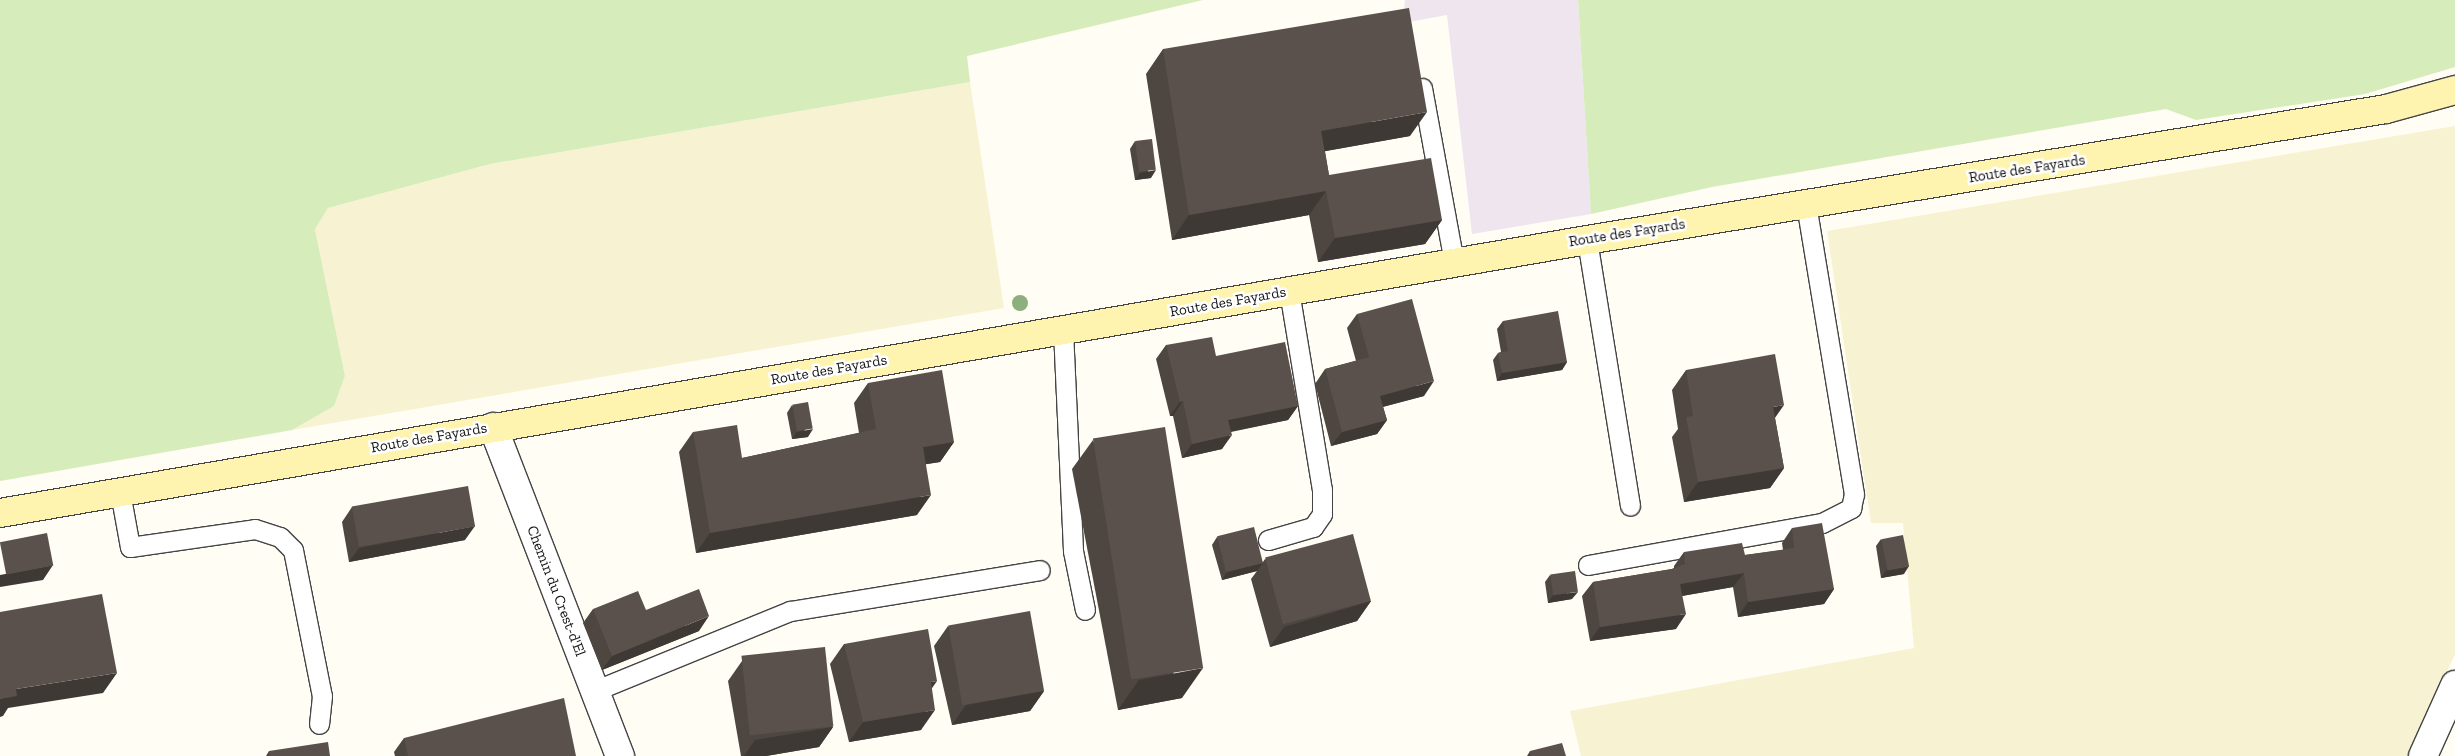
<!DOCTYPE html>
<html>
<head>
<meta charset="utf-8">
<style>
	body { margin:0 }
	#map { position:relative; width:2455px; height:756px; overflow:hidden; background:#fffdf4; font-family:"Zilla Slab",serif }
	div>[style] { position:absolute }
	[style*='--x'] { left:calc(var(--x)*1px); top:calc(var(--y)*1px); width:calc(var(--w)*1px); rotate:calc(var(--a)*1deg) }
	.industrial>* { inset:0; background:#eee5ef }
	.farmland>* { inset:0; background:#f7f3d2 }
	.green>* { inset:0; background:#d6ecbb }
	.roads { filter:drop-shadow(1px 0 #444) drop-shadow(-1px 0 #444) drop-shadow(0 1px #444) drop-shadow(0 -1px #444) }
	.service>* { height:19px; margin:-9.5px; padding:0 9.5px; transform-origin:9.5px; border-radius:9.5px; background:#fff }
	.minor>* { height:28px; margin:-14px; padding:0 14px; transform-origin:14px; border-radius:14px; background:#fff }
	.secondary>* { height:28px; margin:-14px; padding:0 14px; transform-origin:14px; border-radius:14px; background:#fff4af }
	.trees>* { width:16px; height:16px; margin:-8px; border-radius:50%; background:#8dae7d }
	.wall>* { inset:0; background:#4d4641 }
	.shaded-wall>* { inset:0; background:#3f3935 }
	.building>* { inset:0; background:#5a514c; transform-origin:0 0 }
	span { translate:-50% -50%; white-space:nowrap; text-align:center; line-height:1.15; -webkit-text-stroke:5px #fff; paint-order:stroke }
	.street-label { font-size:15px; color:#111 }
</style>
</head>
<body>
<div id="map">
	<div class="industrial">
		<i style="clip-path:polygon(1405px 0,1578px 0,1591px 214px,1472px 234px,1447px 15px,1403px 23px)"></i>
	</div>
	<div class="farmland">
		<i style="clip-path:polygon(970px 82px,1004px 308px,292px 430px,334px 406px,345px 376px,315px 228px,328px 208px,490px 164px)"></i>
		<i style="clip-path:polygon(2455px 126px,2455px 654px,2409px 756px,1581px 756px,1570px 711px,1914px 648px,1903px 523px,1871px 523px,1827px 231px)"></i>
	</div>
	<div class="green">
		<i style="clip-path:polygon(0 0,1203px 0,967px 56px,970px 82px,490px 164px,328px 208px,315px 229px,345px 376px,334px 406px,292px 430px,0 481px)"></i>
		<i style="clip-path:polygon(1578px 0,2455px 0,2455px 67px,2365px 94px,2196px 120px,2166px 109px,1712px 187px,1591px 214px)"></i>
	</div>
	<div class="roads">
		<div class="service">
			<i style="--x:1422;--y:88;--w:178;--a:79.6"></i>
			<i style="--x:1587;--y:240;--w:269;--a:80.8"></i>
			<i style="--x:1063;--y:330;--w:221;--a:87.4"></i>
			<i style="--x:1073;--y:551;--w:60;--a:78.5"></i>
			<i style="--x:120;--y:492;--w:56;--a:79.7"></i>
			<i style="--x:130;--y:547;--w:126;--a:-8.2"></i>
			<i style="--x:255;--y:529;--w:26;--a:18"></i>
			<i style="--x:280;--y:537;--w:18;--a:45"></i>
			<i style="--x:293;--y:550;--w:149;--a:78.8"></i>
			<i style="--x:322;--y:696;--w:28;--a:96"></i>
			<i style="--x:1268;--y:540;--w:47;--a:-16.1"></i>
			<i style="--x:1313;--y:527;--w:16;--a:-55"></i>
			<i style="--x:1322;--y:514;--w:24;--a:-90"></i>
			<i style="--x:1322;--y:490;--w:202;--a:-99.4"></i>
			<i style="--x:1588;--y:565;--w:238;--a:-10.2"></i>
			<i style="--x:1822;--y:523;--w:33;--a:-27"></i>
			<i style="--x:1851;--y:508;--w:14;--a:-78"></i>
			<i style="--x:1854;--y:494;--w:294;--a:-99.4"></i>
			<i style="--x:594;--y:691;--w:212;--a:-22.2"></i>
			<i style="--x:790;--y:611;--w:253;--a:-9.3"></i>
		</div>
		<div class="minor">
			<i style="--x:493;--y:427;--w:353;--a:68.9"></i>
			<i style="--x:2423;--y:756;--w:78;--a:-65.7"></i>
		</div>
		<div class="secondary">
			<i style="--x:0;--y:513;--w:1610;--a:-9.76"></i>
			<i style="--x:1587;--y:240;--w:810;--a:-9.31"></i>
			<i style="--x:2386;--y:109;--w:72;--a:-15.4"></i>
		</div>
	</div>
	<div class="trees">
		<i style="left:1020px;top:303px"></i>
	</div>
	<div class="wall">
		<i style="clip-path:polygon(1163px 49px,1410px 136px,1325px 151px,1329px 175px,1442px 220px,1425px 244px,1318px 262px,1309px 215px,1172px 240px,1146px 74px)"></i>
		<i style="clip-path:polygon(1135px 141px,1151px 178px,1135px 180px,1130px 149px)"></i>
		<i style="clip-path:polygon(1357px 314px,1424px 396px,1383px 407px,1387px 420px,1377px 434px,1331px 446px,1315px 384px,1325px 369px,1356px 361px,1347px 328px)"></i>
		<i style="clip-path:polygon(1503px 321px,1567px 362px,1562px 370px,1497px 381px,1493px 360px,1498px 353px,1501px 352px,1497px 329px)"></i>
		<i style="clip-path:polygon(1166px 345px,1216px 356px,1298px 406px,1288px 420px,1231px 432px,1222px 449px,1182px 458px,1173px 416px,1170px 416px,1156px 359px)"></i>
		<i style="clip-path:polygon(1686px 370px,1775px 418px,1784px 468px,1770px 488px,1684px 502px,1672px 437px,1678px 429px,1672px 390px)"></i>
		<i style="clip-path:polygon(868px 383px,954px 442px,940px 462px,926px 464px,917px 515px,696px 553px,679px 452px,693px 432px,742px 458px,859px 433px,854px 403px)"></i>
		<i style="clip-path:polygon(792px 405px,808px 437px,792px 439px,787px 413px)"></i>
		<i style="clip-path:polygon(1093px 440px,1182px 698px,1118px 710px,1072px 469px)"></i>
		<i style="clip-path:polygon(352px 507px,465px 540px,349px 562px,342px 522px)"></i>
		<i style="clip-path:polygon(1792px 528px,1834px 589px,1824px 604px,1738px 617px,1733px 587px,1682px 596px,1676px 629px,1590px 641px,1582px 596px,1593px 582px,1672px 569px,1674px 568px,1674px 566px,1684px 552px,1745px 555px,1783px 550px,1782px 543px)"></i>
		<i style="clip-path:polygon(1217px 537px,1263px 562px,1265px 559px,1371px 601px,1357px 621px,1270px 647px,1251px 579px,1257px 571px,1222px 580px,1212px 545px)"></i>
		<i style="clip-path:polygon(1881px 539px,1904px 574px,1881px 578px,1876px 546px)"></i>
		<i style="clip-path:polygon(1550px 575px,1572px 599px,1548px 603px,1545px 582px)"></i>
		<i style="clip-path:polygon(593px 609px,646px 610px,699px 631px,602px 670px,583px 623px)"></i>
		<i style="clip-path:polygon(948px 626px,1044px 691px,1030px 711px,952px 725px,934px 646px)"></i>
		<i style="clip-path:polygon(844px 644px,932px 688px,921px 730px,849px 742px,830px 664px)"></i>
		<i style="clip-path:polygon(742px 661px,833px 727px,819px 747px,766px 756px,741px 756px,728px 681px)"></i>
		<i style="clip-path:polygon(404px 738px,576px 756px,395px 756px,394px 752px)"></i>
		<i style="clip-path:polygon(269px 751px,330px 756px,266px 756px)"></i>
		<i style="clip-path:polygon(1530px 751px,1566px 756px,1527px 756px)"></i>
	</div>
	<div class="shaded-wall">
		<i style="clip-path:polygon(1427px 112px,1410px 136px,1304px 155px,1321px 131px)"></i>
		<i style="clip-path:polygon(1156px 170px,1151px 178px,1135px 180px,1140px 173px)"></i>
		<i style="clip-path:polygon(1326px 191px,1309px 215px,1172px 240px,1189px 215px)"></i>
		<i style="clip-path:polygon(1442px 220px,1425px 244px,1318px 262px,1335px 238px)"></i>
		<i style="clip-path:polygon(1567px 362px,1562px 370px,1497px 381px,1502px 373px)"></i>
		<i style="clip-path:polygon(1434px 381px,1424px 396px,1370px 410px,1380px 396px)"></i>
		<i style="clip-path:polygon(1183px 401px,1173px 416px,1170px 416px,1180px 402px)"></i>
		<i style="clip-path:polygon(1784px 405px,1770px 425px,1773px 407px)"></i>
		<i style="clip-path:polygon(1298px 406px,1288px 420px,1218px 434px,1228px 420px)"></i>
		<i style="clip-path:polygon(1387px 420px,1377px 434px,1331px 446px,1342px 432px)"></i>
		<i style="clip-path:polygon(813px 429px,808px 437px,792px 439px,797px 432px)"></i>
		<i style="clip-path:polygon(1232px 435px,1222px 449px,1182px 458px,1192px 444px)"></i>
		<i style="clip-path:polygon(954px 442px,940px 462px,909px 467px,923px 447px)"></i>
		<i style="clip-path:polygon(1784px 468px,1770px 488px,1684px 502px,1698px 482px)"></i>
		<i style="clip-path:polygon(931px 495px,917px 515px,696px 553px,710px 533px)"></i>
		<i style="clip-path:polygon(475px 526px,465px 540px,349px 562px,359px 548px)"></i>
		<i style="clip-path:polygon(1263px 563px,1257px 571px,1222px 580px,1227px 572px)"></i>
		<i style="clip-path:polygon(53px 565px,43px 580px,0 587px,0 575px)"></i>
		<i style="clip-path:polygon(1909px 566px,1904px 574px,1881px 578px,1886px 570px)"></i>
		<i style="clip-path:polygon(1744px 573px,1733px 587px,1670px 598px,1680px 584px)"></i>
		<i style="clip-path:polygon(1834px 589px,1824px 604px,1738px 617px,1748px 602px)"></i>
		<i style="clip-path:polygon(1578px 592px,1572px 599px,1548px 603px,1553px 595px)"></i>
		<i style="clip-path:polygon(1371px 601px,1357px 621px,1270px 647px,1284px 627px)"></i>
		<i style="clip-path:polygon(1686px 614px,1676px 629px,1590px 641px,1600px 627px)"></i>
		<i style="clip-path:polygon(709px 616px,699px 631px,602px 670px,612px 656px)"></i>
		<i style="clip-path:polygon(1203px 668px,1182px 698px,1118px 710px,1139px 680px)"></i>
		<i style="clip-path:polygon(117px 673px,103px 693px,8px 708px,3px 716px,0 717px,0 699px,16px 689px)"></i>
		<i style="clip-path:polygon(937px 681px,923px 701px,931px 682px)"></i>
		<i style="clip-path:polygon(1044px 691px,1030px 711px,952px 725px,966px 705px)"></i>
		<i style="clip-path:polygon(935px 710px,921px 730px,849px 742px,863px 722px)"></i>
		<i style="clip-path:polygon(833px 727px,819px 747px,766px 756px,744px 756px,755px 740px)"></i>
	</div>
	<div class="building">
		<i style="clip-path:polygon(1409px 8px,1427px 112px,1321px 131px,1329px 175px,1431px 158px,1442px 220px,1335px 238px,1326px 191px,1189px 215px,1163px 49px)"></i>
		<i style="left:1152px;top:139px;width:31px;height:17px;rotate:83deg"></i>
		<i style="clip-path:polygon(1412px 299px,1434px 381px,1380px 396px,1387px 420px,1342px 432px,1325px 369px,1369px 357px,1357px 314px)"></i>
		<i style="clip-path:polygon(1558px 311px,1567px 362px,1502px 373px,1498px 353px,1508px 351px,1503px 321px)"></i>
		<i style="clip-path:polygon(1212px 337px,1216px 356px,1285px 342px,1298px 406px,1228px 420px,1232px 435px,1192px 444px,1183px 401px,1180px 402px,1166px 345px)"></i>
		<i style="clip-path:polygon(1775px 354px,1784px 405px,1773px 407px,1784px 468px,1698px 482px,1686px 417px,1693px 416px,1686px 370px)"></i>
		<i style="clip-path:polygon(942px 370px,954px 442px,923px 447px,931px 495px,710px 533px,693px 432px,737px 425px,742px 458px,876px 429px,868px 383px)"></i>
		<i style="left:808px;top:402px;width:27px;height:16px;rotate:80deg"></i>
		<i style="left:1165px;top:427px;width:244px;height:73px;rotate:81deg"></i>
		<i style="left:468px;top:486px;width:41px;height:118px;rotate:80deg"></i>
		<i style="clip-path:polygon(1822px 523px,1834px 589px,1748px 602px,1744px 573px,1680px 584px,1686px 614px,1600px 627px,1593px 582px,1672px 569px,1685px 564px,1684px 552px,1742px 543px,1745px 555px,1794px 548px,1792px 528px)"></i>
		<i style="left:1254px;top:527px;width:37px;height:38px;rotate:76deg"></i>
		<i style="left:47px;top:533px;width:33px;height:48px;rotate:79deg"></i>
		<i style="left:1353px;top:534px;width:69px;height:91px;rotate:75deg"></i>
		<i style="left:1903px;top:535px;width:32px;height:22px;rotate:79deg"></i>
		<i style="left:1575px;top:571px;width:21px;height:25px;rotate:82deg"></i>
		<i style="clip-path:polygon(699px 589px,709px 616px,612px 656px,593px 609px,638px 591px,646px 610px)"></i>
		<i style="clip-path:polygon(102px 594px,117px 673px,16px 689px,17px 696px,0 699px,0 612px)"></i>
		<i style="left:1030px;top:611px;width:81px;height:83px;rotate:80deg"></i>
		<i style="clip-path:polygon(928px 629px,937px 681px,931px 682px,935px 710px,863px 722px,844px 644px)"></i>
		<i style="left:825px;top:647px;width:80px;height:84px;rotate:84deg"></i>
		<i style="clip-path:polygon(564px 698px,576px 756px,408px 756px,404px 738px)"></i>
		<i style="clip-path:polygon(328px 742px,330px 756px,270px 756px,269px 751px)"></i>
		<i style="clip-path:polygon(1562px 743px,1566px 756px,1531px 756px,1530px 751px)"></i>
	</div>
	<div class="street-label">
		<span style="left:2027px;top:169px;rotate:-9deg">Route des Fayards</span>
		<span style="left:1627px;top:233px;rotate:-9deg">Route des Fayards</span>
		<span style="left:1228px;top:302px;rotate:-10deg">Route des Fayards</span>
		<span style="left:829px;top:370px;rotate:-10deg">Route des Fayards</span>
		<span style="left:429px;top:438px;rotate:-10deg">Route des Fayards</span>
		<span style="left:556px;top:591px;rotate:69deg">Chemin du Crest-d'El</span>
	</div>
</div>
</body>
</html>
